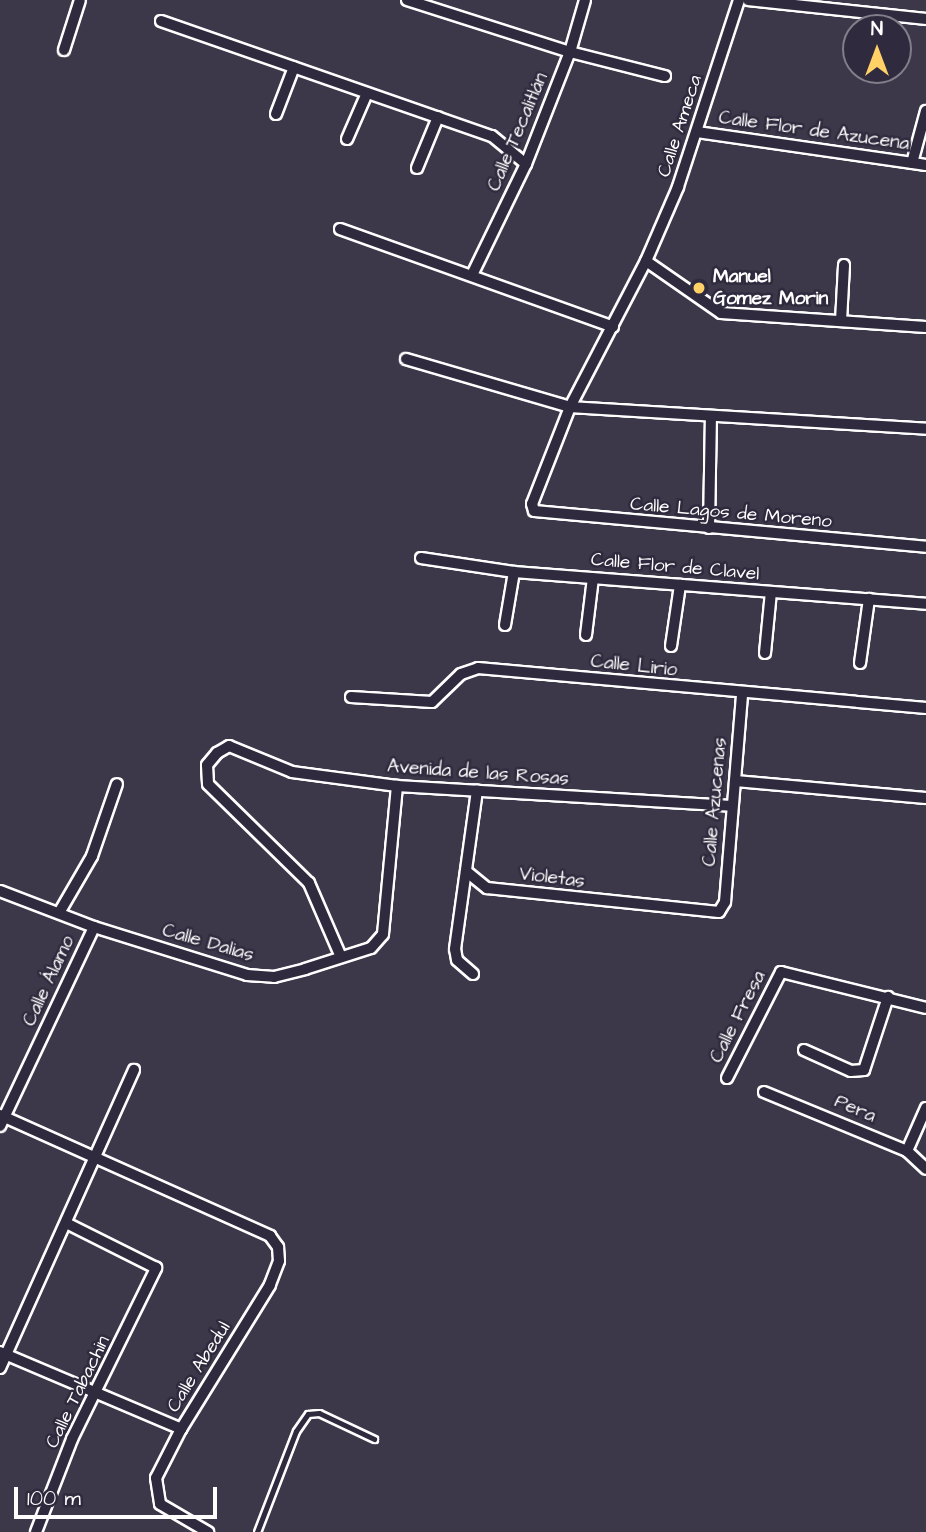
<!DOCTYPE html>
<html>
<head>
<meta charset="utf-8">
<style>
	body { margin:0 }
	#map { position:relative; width:926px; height:1532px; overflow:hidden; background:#3c3749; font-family:"Architects Daughter",sans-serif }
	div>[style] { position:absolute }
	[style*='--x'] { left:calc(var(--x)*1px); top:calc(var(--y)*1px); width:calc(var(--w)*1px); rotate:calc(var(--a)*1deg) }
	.roads { filter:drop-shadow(2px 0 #fff) drop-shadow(-2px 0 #fff) drop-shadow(0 2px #fff) drop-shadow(0 -2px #fff) }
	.lane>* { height:5px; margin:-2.5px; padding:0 2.5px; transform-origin:2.5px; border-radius:2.5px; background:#2f2a3d }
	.street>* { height:10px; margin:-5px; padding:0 5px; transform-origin:5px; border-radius:5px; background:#2f2a3d }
	.dots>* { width:19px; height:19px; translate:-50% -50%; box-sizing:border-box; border:4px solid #2f2a3d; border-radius:50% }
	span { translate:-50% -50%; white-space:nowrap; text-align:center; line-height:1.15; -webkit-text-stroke:5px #2f2a3d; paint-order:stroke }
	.street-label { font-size:19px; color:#fff }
	.poi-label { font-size:19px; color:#fff; font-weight:700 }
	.left { translate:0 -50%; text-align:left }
	.north { position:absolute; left:842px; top:14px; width:70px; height:70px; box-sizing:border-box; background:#2f2a3d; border:2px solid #827f8b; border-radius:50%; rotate:0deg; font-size:19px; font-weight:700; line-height:28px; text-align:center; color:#fff }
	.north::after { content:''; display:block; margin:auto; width:24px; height:32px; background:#ffd166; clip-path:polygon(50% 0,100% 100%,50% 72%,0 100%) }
	.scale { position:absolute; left:14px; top:1487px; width:203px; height:32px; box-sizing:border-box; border:4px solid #fff; border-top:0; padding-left:9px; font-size:21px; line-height:24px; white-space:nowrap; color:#fff; -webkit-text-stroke:5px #2f2a3d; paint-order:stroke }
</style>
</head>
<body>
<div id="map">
	<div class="roads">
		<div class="lane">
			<i style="--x:257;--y:1532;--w:108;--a:-68.9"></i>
			<i style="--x:296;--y:1431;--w:21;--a:-55"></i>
			<i style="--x:308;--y:1414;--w:11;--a:-5"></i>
			<i style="--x:319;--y:1413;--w:61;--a:25.3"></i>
		</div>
		<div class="street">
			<i style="--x:407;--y:0;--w:171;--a:17.7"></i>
			<i style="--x:570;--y:52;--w:98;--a:14.2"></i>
			<i style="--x:739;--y:0;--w:197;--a:108.1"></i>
			<i style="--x:678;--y:187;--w:81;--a:113.4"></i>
			<i style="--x:646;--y:261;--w:165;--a:117.5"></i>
			<i style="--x:570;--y:407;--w:104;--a:111.4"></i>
			<i style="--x:532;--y:504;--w:7;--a:74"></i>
			<i style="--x:534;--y:511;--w:394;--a:5.2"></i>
			<i style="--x:748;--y:0;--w:179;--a:6.1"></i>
			<i style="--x:161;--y:21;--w:350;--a:19.2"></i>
			<i style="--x:492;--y:136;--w:44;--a:39.5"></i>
			<i style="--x:64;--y:50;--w:52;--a:-72.3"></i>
			<i style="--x:276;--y:114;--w:50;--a:-69"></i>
			<i style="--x:697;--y:132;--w:231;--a:8.2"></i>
			<i style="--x:347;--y:139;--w:50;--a:-66.5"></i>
			<i style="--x:912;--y:163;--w:54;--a:-74.9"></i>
			<i style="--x:417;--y:168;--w:55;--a:-67.6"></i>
			<i style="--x:340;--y:229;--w:290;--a:19.7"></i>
			<i style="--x:646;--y:261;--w:91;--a:34.7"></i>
			<i style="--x:721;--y:313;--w:205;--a:3.9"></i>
			<i style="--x:472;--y:275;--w:123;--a:-64.1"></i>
			<i style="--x:526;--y:164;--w:120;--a:-68.6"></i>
			<i style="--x:570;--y:52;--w:54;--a:-73.9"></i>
			<i style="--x:841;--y:321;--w:56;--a:-86.9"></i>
			<i style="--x:406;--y:359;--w:171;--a:16.3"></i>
			<i style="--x:570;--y:407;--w:357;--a:3.5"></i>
			<i style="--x:709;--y:528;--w:112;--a:-89"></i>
			<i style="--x:421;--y:558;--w:94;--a:8.6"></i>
			<i style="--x:514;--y:572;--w:413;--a:4.4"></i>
			<i style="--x:505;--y:625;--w:54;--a:-80.4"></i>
			<i style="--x:586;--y:635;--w:57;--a:-83"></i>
			<i style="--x:671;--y:646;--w:62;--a:-81.6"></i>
			<i style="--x:765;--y:653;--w:61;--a:-84.4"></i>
			<i style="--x:860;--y:663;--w:65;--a:-82"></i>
			<i style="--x:351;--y:697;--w:81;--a:3.5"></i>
			<i style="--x:432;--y:702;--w:40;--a:-44"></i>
			<i style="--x:461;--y:674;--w:18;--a:-19"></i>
			<i style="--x:478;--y:668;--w:450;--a:5.1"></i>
			<i style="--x:735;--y:781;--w:192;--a:5.1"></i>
			<i style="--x:467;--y:872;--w:26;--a:39"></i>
			<i style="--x:487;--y:888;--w:233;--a:5.9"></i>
			<i style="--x:719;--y:912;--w:12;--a:-59"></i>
			<i style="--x:725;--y:902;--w:209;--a:-85.3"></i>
			<i style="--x:0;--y:891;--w:101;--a:21"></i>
			<i style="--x:94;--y:927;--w:160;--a:17.4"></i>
			<i style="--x:247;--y:975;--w:27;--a:4"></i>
			<i style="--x:274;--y:977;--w:32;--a:-14"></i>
			<i style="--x:305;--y:969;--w:69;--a:-17.7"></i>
			<i style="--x:371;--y:948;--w:18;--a:-49"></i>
			<i style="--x:383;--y:934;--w:149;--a:-84.6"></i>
			<i style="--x:59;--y:913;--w:66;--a:-59.9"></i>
			<i style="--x:92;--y:856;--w:76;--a:-70.9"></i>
			<i style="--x:341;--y:957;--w:81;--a:-113.4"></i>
			<i style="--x:309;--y:883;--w:141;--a:-135.6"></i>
			<i style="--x:208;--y:784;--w:19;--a:-93"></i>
			<i style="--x:207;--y:765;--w:16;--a:-50"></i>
			<i style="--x:217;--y:753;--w:14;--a:-30"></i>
			<i style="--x:229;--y:746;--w:68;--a:22.4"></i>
			<i style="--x:292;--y:772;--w:106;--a:7.6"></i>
			<i style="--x:397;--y:786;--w:335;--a:3.4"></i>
			<i style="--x:473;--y:974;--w:21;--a:-139"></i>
			<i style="--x:457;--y:960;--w:11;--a:-100"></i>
			<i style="--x:455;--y:949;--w:160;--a:-82.1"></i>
			<i style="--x:804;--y:1050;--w:51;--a:24.1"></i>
			<i style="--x:851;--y:1071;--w:13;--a:-4"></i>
			<i style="--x:864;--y:1070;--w:77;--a:-71.8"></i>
			<i style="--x:727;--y:1078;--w:119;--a:-63"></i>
			<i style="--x:781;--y:972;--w:149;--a:13.9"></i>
			<i style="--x:764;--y:1092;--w:155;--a:22.4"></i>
			<i style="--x:907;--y:1151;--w:26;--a:43"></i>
			<i style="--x:0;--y:1115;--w:296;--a:24.1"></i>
			<i style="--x:270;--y:1236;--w:14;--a:54"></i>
			<i style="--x:278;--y:1247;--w:14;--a:86"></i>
			<i style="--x:279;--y:1261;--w:26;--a:111"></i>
			<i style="--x:270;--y:1285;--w:169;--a:121.7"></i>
			<i style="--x:181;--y:1429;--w:55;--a:117"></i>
			<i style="--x:156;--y:1478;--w:26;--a:81"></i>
			<i style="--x:160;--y:1504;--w:56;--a:30.3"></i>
			<i style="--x:0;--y:1126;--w:220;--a:-64.7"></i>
			<i style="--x:907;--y:1151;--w:47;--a:-66.2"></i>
			<i style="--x:0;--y:1352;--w:197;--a:23"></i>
			<i style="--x:0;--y:1368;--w:327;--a:-65.8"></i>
			<i style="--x:36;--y:1532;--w:100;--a:-68.8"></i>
			<i style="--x:72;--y:1439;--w:191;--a:-63.8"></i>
			<i style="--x:156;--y:1268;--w:98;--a:-153.4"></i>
		</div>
	</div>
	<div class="dots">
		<i style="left:699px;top:288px;background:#ffd166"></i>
	</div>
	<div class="street-label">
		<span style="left:680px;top:126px;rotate:-72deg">Calle Ameca</span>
		<span style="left:814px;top:131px;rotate:8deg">Calle Flor de Azucena</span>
		<span style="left:518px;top:132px;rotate:-67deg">Calle Tecalitlán</span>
		<span style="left:731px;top:513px;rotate:5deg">Calle Lagos de Moreno</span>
		<span style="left:675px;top:567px;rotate:5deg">Calle Flor de Clavel</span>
		<span style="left:634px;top:666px;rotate:6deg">Calle Lirio</span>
		<span style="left:478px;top:773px;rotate:4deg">Avenida de las Rosas</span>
		<span style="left:715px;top:802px;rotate:-85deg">Calle Azucenas</span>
		<span style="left:552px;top:878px;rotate:7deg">Violetas</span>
		<span style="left:208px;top:943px;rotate:16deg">Calle Dalias</span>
		<span style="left:49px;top:981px;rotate:-65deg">Calle Álamo</span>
		<span style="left:738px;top:1017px;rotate:-63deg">Calle Fresa</span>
		<span style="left:855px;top:1109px;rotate:23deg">Pera</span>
		<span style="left:199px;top:1367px;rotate:-58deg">Calle Abedul</span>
		<span style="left:78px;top:1392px;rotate:-64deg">Calle Tabachin</span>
	</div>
	<div class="poi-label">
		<span class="left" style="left:713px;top:288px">Manuel<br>Gomez Morin</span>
	</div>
	<div class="north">N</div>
	<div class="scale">100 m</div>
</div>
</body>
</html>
